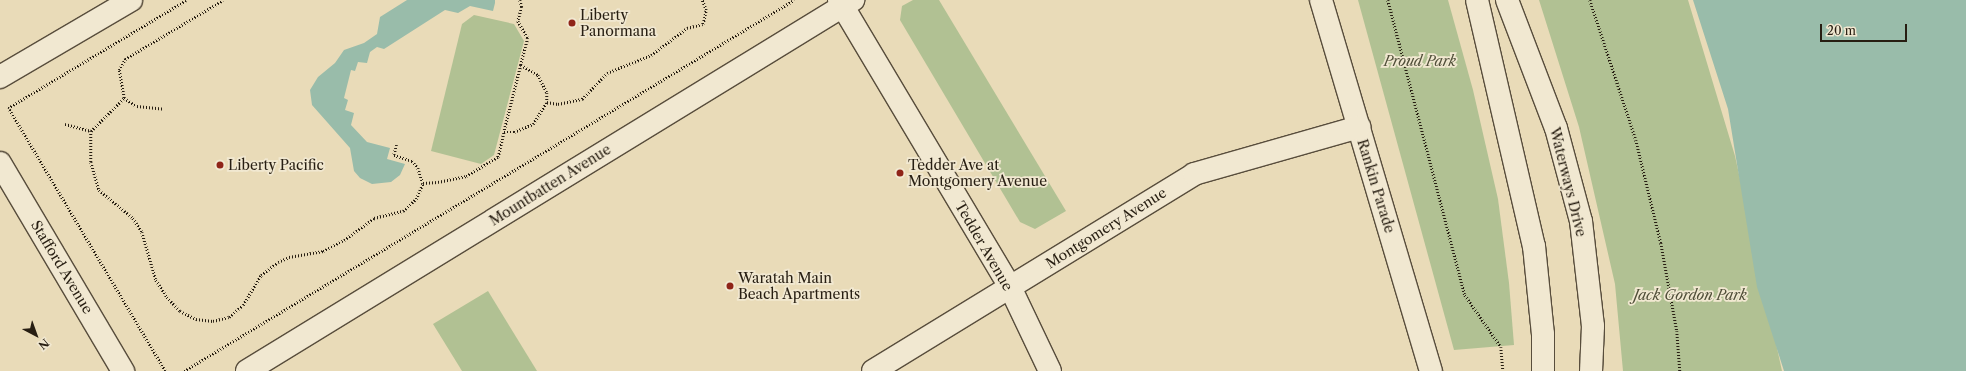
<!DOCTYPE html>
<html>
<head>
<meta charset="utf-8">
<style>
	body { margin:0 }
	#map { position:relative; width:1966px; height:371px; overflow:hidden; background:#e9dbb8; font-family:"Libre Caslon Text",serif }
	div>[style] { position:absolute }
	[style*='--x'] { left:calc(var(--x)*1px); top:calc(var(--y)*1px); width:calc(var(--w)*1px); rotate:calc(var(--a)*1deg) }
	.green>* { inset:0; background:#b1c193 }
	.water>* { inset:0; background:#99bcaa }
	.path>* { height:2.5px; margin-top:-1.25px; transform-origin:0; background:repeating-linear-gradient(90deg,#271e12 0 1px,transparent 0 3px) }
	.roads { filter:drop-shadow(1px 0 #584d3c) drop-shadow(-1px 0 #584d3c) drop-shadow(0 1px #584d3c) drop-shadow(0 -1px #584d3c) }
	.minor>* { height:22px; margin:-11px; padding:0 11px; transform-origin:11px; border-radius:11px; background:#f1e8d1 }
	.tertiary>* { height:22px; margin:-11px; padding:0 11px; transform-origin:11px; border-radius:11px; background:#f1e8d1 }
	.dots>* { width:11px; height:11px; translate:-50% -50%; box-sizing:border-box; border:2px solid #f1e8d1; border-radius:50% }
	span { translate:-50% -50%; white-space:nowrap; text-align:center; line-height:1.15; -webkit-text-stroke:3.5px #f1e8d1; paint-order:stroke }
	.poi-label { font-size:14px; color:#271e12 }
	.left { translate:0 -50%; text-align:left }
	.park-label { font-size:14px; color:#504f39; font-style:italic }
	.street-label { font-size:14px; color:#271e12 }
	.north { position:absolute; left:16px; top:315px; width:40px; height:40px; -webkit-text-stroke:3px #f1e8d1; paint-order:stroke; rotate:139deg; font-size:11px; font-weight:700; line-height:16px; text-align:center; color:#271e12 }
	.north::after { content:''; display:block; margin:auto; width:14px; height:18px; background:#271e12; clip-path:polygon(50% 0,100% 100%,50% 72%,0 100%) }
	.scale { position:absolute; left:1820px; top:24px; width:87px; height:18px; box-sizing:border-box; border:2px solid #271e12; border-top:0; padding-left:5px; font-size:12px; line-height:14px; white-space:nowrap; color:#271e12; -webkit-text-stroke:3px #f1e8d1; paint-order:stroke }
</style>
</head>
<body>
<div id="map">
	<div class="green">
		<i style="clip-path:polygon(913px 0,939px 0,1066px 211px,1035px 229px,1020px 222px,900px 20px,902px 6px)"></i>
		<i style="clip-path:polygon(1358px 0,1448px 0,1473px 90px,1498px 199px,1509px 283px,1514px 345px,1454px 350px)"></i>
		<i style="clip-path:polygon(1539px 0,1688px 0,1735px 156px,1782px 371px,1623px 371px,1615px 284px,1579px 127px)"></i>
		<i style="clip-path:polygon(474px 15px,514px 24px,524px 41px,494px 155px,481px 164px,431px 151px,462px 24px)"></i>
		<i style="clip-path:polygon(488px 291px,537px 371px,462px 371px,433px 324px)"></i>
	</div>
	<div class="water">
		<i style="clip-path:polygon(407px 0,495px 0,495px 3px,493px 11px,470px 6px,458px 13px,445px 10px,384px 49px,377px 47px,370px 52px,367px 63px,358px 62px,355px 71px,351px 70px,344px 98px,348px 100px,345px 110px,354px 113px,351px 125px,367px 142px,390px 148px,387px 159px,405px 164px,400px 175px,391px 182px,372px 184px,360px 178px,354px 171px,350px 148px,312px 105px,310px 90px,318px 77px,335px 63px,344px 50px,364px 43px,377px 34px,380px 17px)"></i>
		<i style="clip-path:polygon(1693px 0,1966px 0,1966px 371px,1784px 371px,1757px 287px,1728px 109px)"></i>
	</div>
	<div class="path">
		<i style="--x:520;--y:0;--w:7;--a:74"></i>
		<i style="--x:522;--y:7;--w:15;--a:106"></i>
		<i style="--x:518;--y:21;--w:20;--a:60"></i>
		<i style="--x:528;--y:38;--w:28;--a:105"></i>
		<i style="--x:521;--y:65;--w:20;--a:30"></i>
		<i style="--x:538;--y:75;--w:20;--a:63"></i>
		<i style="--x:547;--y:93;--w:9;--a:90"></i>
		<i style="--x:547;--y:102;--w:11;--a:10"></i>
		<i style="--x:558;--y:104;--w:25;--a:-12"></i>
		<i style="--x:582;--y:99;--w:36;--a:-46"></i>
		<i style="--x:607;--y:73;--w:48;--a:-22.2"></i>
		<i style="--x:651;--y:55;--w:45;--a:-36.9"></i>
		<i style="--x:687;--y:28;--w:16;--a:-14"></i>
		<i style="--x:703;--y:24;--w:14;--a:-78"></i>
		<i style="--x:706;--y:10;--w:11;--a:-112"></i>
		<i style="--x:1388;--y:0;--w:305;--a:75.4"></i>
		<i style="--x:1465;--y:295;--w:63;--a:55.3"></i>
		<i style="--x:1501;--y:347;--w:24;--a:85"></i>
		<i style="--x:1590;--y:0;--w:147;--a:71.8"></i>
		<i style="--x:1636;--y:140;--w:106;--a:76.4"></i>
		<i style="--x:1661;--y:243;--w:89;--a:79.7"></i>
		<i style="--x:1677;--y:331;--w:40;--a:85.7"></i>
		<i style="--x:521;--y:65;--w:69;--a:104.2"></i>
		<i style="--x:504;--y:132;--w:10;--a:0"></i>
		<i style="--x:514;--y:132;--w:21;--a:-23"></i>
		<i style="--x:533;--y:124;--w:26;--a:-58"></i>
		<i style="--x:124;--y:98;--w:15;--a:32"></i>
		<i style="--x:137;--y:106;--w:27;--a:6"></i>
		<i style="--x:65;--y:124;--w:27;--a:15"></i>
		<i style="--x:91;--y:131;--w:31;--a:90"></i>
		<i style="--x:91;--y:162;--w:29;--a:74"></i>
		<i style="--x:99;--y:190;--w:44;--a:39.5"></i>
		<i style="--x:133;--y:218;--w:17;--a:57"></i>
		<i style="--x:142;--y:232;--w:50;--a:73.7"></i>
		<i style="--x:156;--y:280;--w:20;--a:57"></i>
		<i style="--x:167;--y:297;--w:19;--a:47"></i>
		<i style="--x:180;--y:311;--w:18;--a:27"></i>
		<i style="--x:196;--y:319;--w:17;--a:7"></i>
		<i style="--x:213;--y:321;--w:16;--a:-14"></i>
		<i style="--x:229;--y:317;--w:18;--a:-41"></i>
		<i style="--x:243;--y:305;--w:35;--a:-59"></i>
		<i style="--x:261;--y:275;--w:21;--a:-37"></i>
		<i style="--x:278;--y:262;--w:12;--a:-24"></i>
		<i style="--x:289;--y:257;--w:35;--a:-10"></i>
		<i style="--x:323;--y:251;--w:24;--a:-28"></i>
		<i style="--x:344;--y:240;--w:37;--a:-36"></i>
		<i style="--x:374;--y:218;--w:30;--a:-14"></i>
		<i style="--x:403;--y:211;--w:18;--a:-43"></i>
		<i style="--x:416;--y:199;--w:17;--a:-66"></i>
		<i style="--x:91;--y:131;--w:47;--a:-45"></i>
		<i style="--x:124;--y:98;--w:28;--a:-100"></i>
		<i style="--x:119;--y:70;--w:13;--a:-61"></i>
		<i style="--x:125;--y:59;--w:114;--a:-31"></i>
		<i style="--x:397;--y:145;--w:10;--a:107"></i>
		<i style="--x:394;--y:155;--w:19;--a:18"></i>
		<i style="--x:412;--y:161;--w:9;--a:49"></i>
		<i style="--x:418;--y:168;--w:16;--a:72"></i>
		<i style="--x:423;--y:183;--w:15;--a:-4"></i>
		<i style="--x:438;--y:182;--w:29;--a:-12"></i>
		<i style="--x:466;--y:176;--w:37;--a:-31"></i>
		<i style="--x:498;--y:157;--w:26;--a:-77"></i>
		<i style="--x:165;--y:371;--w:306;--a:-120.8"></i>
		<i style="--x:8;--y:108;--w:208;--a:-31.2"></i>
		<i style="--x:184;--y:371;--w:714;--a:-31.31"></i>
	</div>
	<div class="roads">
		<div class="minor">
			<i style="--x:839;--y:0;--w:334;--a:59.2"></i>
			<i style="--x:1010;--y:287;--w:93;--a:64.5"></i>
			<i style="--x:1321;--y:0;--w:387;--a:73.5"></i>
			<i style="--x:0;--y:77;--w:152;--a:-30.4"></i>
			<i style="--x:0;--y:163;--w:242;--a:59.4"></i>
			<i style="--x:247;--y:371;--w:711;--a:-31.48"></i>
			<i style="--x:873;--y:371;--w:377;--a:-31.5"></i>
			<i style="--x:1194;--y:174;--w:172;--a:-15.9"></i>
		</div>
		<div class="tertiary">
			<i style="--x:1477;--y:0;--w:253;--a:77"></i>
			<i style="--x:1534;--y:246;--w:88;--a:84.2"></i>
			<i style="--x:1543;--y:334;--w:37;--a:90"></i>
			<i style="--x:1507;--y:0;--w:137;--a:69.1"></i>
			<i style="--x:1556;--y:128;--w:96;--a:75"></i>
			<i style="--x:1581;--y:221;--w:106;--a:83.5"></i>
			<i style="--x:1593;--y:326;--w:45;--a:92.5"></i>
		</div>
	</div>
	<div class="dots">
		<i style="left:572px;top:23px;background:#8f2418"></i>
		<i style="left:220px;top:165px;background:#8f2418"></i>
		<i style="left:900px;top:173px;background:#8f2418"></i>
		<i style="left:730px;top:286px;background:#8f2418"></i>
	</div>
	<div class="poi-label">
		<span class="left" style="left:580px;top:23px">Liberty<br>Panormana</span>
		<span class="left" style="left:228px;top:165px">Liberty Pacific</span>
		<span class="left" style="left:908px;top:173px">Tedder Ave at<br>Montgomery Avenue</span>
		<span class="left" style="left:738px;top:286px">Waratah Main<br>Beach Apartments</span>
	</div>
	<div class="park-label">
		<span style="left:1420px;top:61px">Proud Park</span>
		<span style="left:1690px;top:295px">Jack Gordon Park</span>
	</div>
	<div class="street-label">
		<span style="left:1568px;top:182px;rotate:76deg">Waterways Drive</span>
		<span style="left:550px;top:185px;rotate:-32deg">Mountbatten Avenue</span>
		<span style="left:1376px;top:186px;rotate:73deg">Rankin Parade</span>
		<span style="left:1106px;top:228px;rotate:-32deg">Montgomery Avenue</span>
		<span style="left:984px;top:246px;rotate:60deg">Tedder Avenue</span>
		<span style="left:62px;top:267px;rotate:59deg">Stafford Avenue</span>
	</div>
	<div class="north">N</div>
	<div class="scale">20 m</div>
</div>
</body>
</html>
